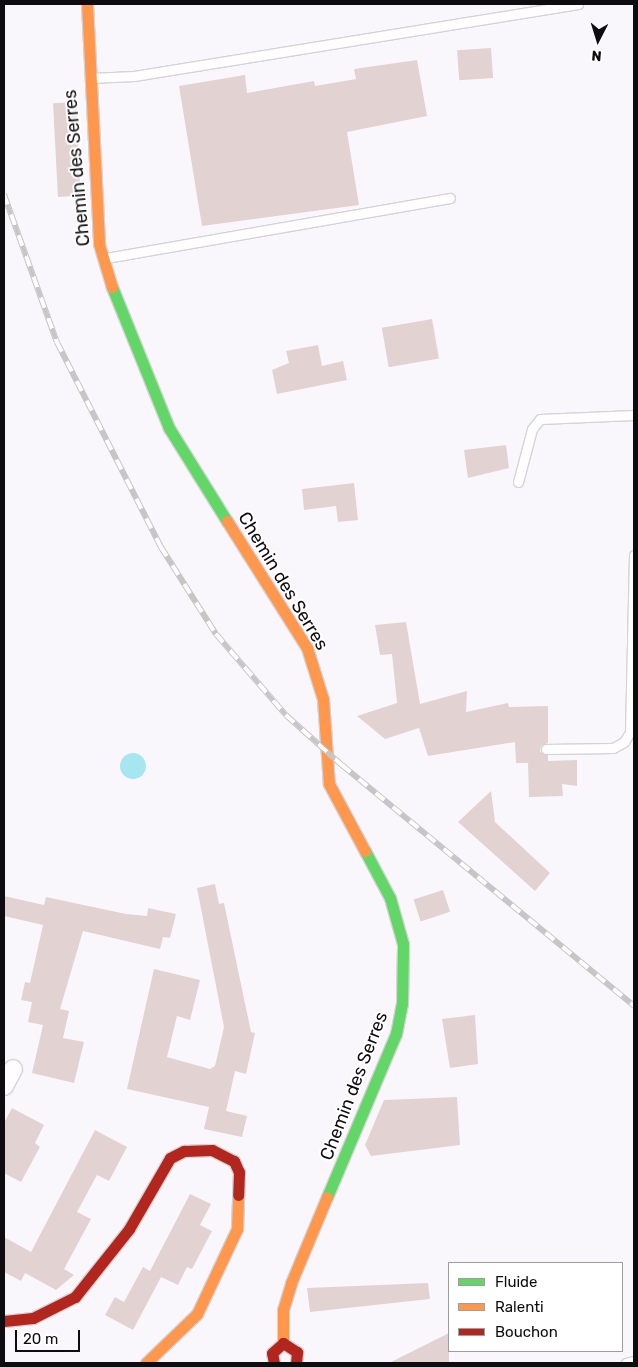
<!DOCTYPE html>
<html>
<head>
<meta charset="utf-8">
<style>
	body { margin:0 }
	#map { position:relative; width:638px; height:1367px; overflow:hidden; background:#faf7fc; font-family:Rubik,sans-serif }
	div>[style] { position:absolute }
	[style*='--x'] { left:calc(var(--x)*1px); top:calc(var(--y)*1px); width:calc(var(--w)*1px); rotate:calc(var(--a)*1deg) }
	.water>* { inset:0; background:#a6e6f1 }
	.round { border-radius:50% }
	.building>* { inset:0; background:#e2d3d2; transform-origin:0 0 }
	.roads { filter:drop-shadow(1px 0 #d5d3d7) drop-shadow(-1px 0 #d5d3d7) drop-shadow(0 1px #d5d3d7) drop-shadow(0 -1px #d5d3d7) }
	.lane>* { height:9px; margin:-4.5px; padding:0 4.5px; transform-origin:4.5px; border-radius:4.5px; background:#fefeff }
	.street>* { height:18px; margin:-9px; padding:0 9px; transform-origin:9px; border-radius:9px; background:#fefeff }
	.fast>* { height:11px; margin:-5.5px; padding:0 5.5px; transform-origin:5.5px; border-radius:5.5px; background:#63d668 }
	.slow>* { height:11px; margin:-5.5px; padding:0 5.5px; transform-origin:5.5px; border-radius:5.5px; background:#ff974d }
	.jam>* { height:11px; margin:-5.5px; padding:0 5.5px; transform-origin:5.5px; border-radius:5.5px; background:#b3261e }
	.rail>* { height:5.5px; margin-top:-2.75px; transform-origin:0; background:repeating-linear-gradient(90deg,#fff 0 11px,#c6c6c6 0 22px); box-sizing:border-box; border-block:1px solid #c6c6c6 }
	span { translate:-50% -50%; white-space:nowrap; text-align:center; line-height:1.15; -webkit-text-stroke:4px #fff; paint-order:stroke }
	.street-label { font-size:18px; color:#0e0c0f }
	.frame { position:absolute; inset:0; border:5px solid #0e0c0f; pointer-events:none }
	.legend { position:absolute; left:448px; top:1262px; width:175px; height:90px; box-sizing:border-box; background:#fff; border:1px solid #9f9e9f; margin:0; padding:6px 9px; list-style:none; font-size:15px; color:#0e0c0f }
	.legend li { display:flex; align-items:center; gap:10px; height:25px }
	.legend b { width:25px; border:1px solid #9f9e9f }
	.north { position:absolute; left:573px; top:15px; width:50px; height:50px; -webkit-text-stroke:4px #fff; paint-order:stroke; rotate:185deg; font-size:14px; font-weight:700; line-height:20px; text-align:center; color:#0e0c0f }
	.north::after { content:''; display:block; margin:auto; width:18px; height:22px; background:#0e0c0f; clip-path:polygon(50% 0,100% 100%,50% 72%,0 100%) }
	.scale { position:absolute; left:15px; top:1330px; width:65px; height:22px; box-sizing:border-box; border:2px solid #0e0c0f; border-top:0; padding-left:6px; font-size:15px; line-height:18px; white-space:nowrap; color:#0e0c0f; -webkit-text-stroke:4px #fff; paint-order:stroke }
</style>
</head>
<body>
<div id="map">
	<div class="water">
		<i class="round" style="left:120px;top:753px;width:26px;height:26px"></i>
	</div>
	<div class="building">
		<i style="left:491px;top:48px;width:30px;height:34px;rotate:86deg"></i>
		<i style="clip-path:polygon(417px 60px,427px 116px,347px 132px,359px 205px,202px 226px,179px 86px,245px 75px,247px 93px,314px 81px,315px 86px,356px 79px,354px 69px)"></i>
		<i style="left:76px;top:102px;width:94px;height:23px;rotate:87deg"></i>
		<i style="left:432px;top:319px;width:40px;height:51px;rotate:80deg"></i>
		<i style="clip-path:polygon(318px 345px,322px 366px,343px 361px,347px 380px,277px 394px,272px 370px,289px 363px,286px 351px)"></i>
		<i style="clip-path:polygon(506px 445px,509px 468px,468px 478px,464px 450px)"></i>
		<i style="clip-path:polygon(354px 483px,358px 520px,338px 522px,336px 506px,304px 510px,302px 489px)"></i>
		<i style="clip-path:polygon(406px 622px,420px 704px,467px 691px,466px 712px,508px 703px,509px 707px,548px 706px,548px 743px,541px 746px,540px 752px,548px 755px,548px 761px,577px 760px,577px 786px,562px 784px,563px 796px,529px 797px,528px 763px,516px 763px,515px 742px,428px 756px,419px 728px,385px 739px,357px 716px,397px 703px,392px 654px,380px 655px,375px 625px)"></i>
		<i style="clip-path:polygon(491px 791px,495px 822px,550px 873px,535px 891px,458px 822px)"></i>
		<i style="clip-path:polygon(215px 884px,219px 904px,224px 903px,251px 1032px,255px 1033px,246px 1074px,235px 1071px,226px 1111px,247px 1116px,242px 1137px,204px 1129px,209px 1107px,127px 1089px,154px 969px,200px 980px,190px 1020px,177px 1016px,167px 1057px,210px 1069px,215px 1066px,224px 1027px,197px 888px)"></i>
		<i style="left:443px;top:890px;width:23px;height:31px;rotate:72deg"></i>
		<i style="clip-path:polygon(4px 896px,44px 905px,46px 897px,126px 914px,147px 916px,148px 908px,176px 914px,170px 938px,163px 937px,160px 949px,83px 931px,60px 1009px,69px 1011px,63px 1038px,84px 1042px,74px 1083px,32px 1073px,43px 1025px,28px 1022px,32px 1002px,21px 1000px,25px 982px,30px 983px,43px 925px,4px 916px)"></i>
		<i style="clip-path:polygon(475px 1015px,478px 1064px,450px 1068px,442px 1019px)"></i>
		<i style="clip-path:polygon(457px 1097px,460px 1145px,371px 1156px,365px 1145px,384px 1100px)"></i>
		<i style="clip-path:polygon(12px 1108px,44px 1125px,35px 1143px,40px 1147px,21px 1182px,4px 1173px,4px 1123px)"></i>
		<i style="clip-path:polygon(95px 1130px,127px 1147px,109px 1181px,97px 1175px,77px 1212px,91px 1219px,64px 1269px,74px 1275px,56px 1290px,25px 1273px,21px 1281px,4px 1272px,4px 1237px,31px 1252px)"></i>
		<i style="clip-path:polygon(190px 1194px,211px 1204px,200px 1225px,212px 1231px,192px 1269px,187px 1267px,178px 1285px,161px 1277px,133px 1330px,105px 1315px,115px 1297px,124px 1302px,143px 1267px,150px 1271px)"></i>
		<i style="clip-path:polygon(428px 1283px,430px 1299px,310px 1312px,307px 1288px)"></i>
		<i style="clip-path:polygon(449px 1333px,449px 1363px,389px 1363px)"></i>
	</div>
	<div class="roads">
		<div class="lane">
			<i style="--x:90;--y:78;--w:44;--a:-2.6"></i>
			<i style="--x:134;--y:76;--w:450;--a:-9.2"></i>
			<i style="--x:106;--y:258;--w:349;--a:-9.9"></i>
			<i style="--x:518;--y:482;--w:55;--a:-75.2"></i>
			<i style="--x:532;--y:429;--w:13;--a:-51"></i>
			<i style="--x:540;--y:419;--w:94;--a:-2.4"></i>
			<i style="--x:546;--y:749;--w:67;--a:-0.9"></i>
			<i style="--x:613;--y:748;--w:13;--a:-29"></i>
			<i style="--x:624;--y:742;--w:12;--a:-59"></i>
			<i style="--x:630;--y:732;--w:177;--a:-88.7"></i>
			<i style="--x:626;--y:1363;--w:8;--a:-14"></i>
		</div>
		<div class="street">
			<i style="--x:4;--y:1086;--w:19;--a:-62"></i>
		</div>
		<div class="fast">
			<i style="--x:112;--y:287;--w:152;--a:68"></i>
			<i style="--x:169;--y:428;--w:110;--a:58.1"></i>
			<i style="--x:327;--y:1197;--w:177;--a:-67.1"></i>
			<i style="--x:396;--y:1034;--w:31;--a:-79"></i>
			<i style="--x:402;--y:1004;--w:60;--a:-89"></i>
			<i style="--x:403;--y:944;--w:48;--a:-105.8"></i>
			<i style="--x:390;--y:898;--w:53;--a:-118"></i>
		</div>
		<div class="slow">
			<i style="--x:87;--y:4;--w:240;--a:87.1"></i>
			<i style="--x:99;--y:244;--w:45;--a:73.2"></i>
			<i style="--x:227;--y:521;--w:150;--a:57.8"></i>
			<i style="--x:307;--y:648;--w:53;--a:72.6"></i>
			<i style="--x:323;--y:699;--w:85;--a:86"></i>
			<i style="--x:329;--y:784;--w:76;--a:61.8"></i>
			<i style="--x:283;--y:1343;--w:33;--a:-90"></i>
			<i style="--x:283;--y:1310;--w:28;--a:-73"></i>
			<i style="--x:291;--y:1283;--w:93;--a:-67.3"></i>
			<i style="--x:146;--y:1363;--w:71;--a:-43.9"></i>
			<i style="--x:197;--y:1314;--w:94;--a:-64.8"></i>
			<i style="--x:237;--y:1229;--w:34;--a:-88"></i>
		</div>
		<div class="jam">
			<i style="--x:4;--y:1321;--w:29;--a:-6"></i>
			<i style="--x:33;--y:1318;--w:47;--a:-26.6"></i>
			<i style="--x:75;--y:1297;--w:87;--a:-51.5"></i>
			<i style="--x:129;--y:1229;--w:82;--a:-60"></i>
			<i style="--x:170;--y:1158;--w:16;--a:-27"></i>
			<i style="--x:184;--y:1151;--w:28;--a:-2"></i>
			<i style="--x:212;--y:1150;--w:25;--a:27"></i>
			<i style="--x:234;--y:1161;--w:12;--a:66"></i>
			<i style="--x:239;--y:1172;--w:23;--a:92"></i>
			<i style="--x:274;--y:1363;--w:10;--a:-101"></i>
			<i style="--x:272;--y:1353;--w:15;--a:-42"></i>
			<i style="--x:283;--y:1343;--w:17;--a:33"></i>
			<i style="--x:297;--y:1352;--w:11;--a:95"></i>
		</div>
	</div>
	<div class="rail">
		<i style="--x:4;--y:194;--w:157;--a:70.3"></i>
		<i style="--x:57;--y:342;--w:230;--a:63.1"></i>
		<i style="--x:161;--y:547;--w:103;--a:57.7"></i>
		<i style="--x:216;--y:634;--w:107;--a:49.2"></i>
		<i style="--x:286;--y:715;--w:75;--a:41.8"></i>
		<i style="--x:342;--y:765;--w:379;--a:39.5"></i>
	</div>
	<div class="street-label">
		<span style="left:77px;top:168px;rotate:-95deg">Chemin des Serres</span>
		<span style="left:283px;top:581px;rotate:59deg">Chemin des Serres</span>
		<span style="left:354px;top:1086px;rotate:-69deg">Chemin des Serres</span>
	</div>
	<div class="frame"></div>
	<ul class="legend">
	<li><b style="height:6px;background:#63d668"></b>Fluide</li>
	<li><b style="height:6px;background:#ff974d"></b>Ralenti</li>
	<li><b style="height:6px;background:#b3261e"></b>Bouchon</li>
	</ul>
	<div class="north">N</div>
	<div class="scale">20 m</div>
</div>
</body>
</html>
